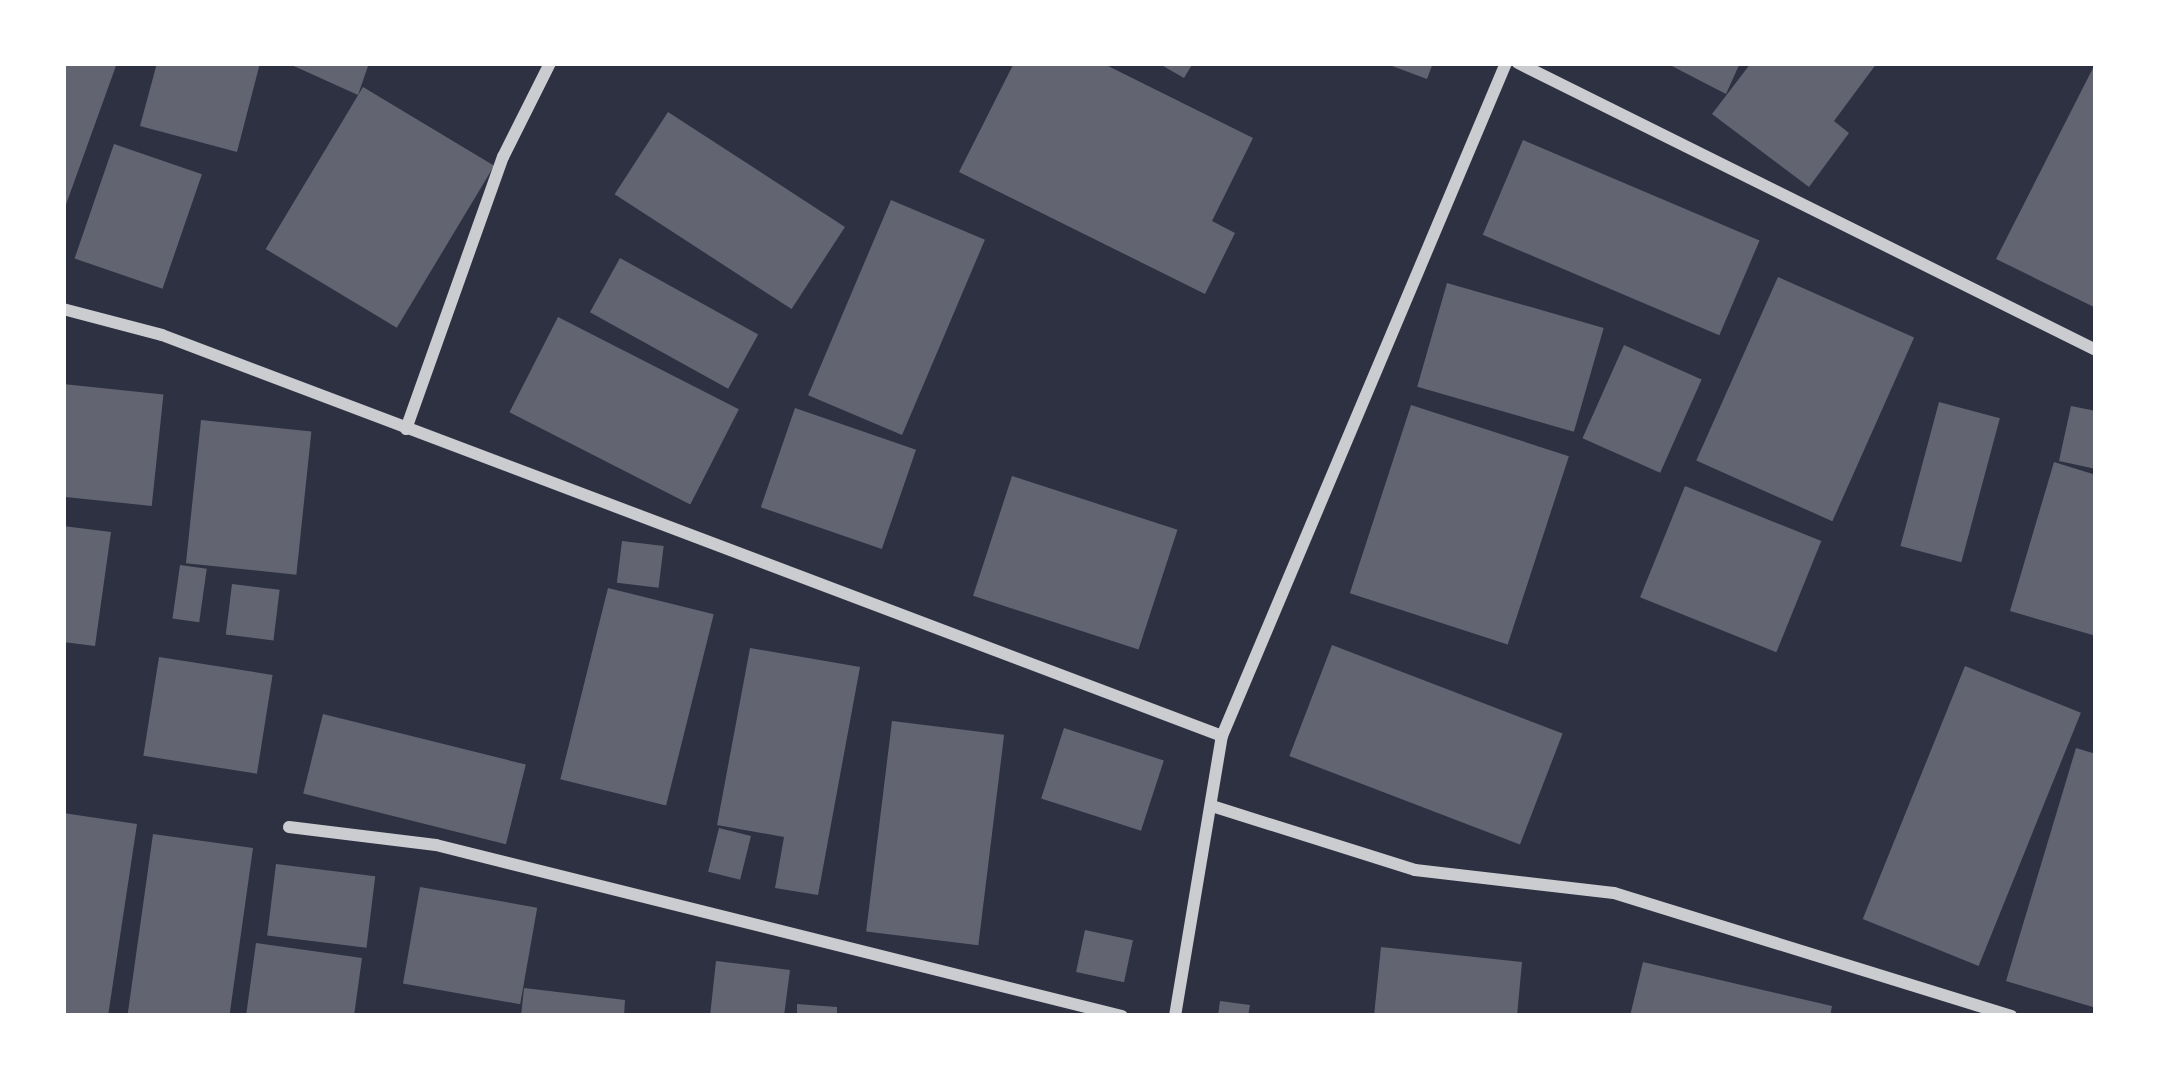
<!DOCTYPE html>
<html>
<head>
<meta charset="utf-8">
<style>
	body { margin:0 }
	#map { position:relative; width:2159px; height:1079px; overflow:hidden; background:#2d3142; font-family:Commissioner,sans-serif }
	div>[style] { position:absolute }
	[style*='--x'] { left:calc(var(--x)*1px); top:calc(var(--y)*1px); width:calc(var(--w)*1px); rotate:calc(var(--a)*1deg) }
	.building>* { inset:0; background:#626471; transform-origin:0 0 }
	.minor>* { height:12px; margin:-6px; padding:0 6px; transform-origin:6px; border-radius:6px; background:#caccd0 }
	span { translate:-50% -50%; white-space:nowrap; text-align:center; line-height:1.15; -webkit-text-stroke:12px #fff; paint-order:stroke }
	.frame { position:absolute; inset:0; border:66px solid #fff; pointer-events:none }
</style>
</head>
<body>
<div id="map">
	<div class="building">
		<i style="clip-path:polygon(63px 63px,117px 63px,64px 210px,63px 210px)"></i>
		<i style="clip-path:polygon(157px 63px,260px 63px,237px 152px,140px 126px)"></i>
		<i style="clip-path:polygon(287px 63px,369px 63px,358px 95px)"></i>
		<i style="clip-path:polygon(1014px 63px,1102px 63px,1253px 138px,1212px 221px,1235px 233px,1205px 294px,959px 172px)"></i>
		<i style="clip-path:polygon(1158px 63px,1193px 63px,1184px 78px)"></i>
		<i style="clip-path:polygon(1384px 63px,1433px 63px,1427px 79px)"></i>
		<i style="clip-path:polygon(1666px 63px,1740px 63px,1726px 94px)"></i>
		<i style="clip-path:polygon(1751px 63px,1877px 63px,1834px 121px,1849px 133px,1809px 187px,1712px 114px)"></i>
		<i style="clip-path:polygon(2093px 68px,2096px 69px,2096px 308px,1996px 259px)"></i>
		<i style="left:363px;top:87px;width:153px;height:189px;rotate:31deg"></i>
		<i style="left:668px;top:112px;width:211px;height:98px;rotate:33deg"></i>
		<i style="left:1523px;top:140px;width:257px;height:103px;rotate:23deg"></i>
		<i style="left:114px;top:144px;width:93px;height:121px;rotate:19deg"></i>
		<i style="left:891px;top:200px;width:102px;height:212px;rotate:23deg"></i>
		<i style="left:620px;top:258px;width:158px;height:62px;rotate:29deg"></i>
		<i style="left:1778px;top:277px;width:149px;height:201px;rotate:24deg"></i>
		<i style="left:1447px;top:283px;width:163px;height:108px;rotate:16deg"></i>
		<i style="left:558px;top:317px;width:203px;height:107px;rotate:27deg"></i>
		<i style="left:1624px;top:345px;width:85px;height:102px;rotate:24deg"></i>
		<i style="left:63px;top:384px;width:101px;height:112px;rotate:6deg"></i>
		<i style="left:1939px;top:402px;width:63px;height:149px;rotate:15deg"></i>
		<i style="left:1411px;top:405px;width:166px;height:198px;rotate:18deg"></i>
		<i style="clip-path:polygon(2071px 406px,2096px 411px,2096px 469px,2059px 461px)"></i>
		<i style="left:795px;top:408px;width:128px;height:105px;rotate:19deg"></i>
		<i style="left:201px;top:420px;width:111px;height:144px;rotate:6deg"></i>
		<i style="clip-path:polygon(2054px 462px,2096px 475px,2096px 636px,2010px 611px)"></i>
		<i style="left:1012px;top:476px;width:174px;height:126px;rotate:18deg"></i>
		<i style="left:1685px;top:486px;width:147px;height:120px;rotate:22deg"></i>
		<i style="clip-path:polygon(63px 526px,111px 532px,95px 646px,63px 642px)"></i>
		<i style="left:622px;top:541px;width:42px;height:42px;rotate:7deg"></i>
		<i style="left:180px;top:565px;width:27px;height:54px;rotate:8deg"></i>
		<i style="left:232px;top:584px;width:48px;height:51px;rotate:7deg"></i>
		<i style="left:608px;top:588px;width:109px;height:197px;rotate:14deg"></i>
		<i style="left:1332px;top:645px;width:247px;height:119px;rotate:21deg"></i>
		<i style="clip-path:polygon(750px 648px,860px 667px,818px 895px,775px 888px,784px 837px,717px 825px)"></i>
		<i style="left:159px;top:657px;width:115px;height:100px;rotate:9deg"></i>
		<i style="left:1965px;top:666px;width:125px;height:273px;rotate:22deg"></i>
		<i style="left:323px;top:714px;width:209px;height:82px;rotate:14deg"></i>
		<i style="left:892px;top:721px;width:113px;height:212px;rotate:7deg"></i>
		<i style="left:1064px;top:728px;width:105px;height:74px;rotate:18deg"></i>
		<i style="clip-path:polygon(2076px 748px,2096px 754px,2096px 1008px,2006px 981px)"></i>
		<i style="clip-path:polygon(63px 813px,137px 824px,108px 1016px,63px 1015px)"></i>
		<i style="left:719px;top:828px;width:33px;height:45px;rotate:14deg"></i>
		<i style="left:153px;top:834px;width:101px;height:184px;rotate:8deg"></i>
		<i style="left:276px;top:864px;width:100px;height:72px;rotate:7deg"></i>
		<i style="left:420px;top:887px;width:119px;height:98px;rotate:10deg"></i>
		<i style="left:1085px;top:930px;width:49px;height:43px;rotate:12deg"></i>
		<i style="clip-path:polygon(256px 943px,362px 958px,354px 1016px,246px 1016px)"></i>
		<i style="clip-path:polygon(1381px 947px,1522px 962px,1517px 1016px,1374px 1016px)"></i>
		<i style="clip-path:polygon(716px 961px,790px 970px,784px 1016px,710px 1016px)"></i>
		<i style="clip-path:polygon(1643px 962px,1832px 1006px,1830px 1016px,1630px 1016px)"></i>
		<i style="clip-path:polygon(524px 988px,625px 1000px,624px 1016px,521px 1016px)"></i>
		<i style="clip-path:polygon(1220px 1001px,1250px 1005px,1248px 1016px,1218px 1016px)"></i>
		<i style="clip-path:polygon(797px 1004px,837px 1007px,837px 1016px,797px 1016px)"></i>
	</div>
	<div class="minor">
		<i style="--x:1518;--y:63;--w:645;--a:26.41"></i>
		<i style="--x:63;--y:309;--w:102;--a:14.7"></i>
		<i style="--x:162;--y:335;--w:1133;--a:20.72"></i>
		<i style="--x:406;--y:429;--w:289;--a:-70.4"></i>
		<i style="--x:503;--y:157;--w:105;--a:-63.4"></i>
		<i style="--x:1212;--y:806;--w:213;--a:17.5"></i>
		<i style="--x:1415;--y:870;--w:200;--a:6.6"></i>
		<i style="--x:1614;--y:893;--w:416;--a:17.2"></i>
		<i style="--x:289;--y:827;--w:148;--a:7"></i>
		<i style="--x:436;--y:845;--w:707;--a:14"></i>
		<i style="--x:1175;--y:1016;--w:284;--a:-80.5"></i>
		<i style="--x:1222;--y:736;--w:730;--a:-67.12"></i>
	</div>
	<div class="frame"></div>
</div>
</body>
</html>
